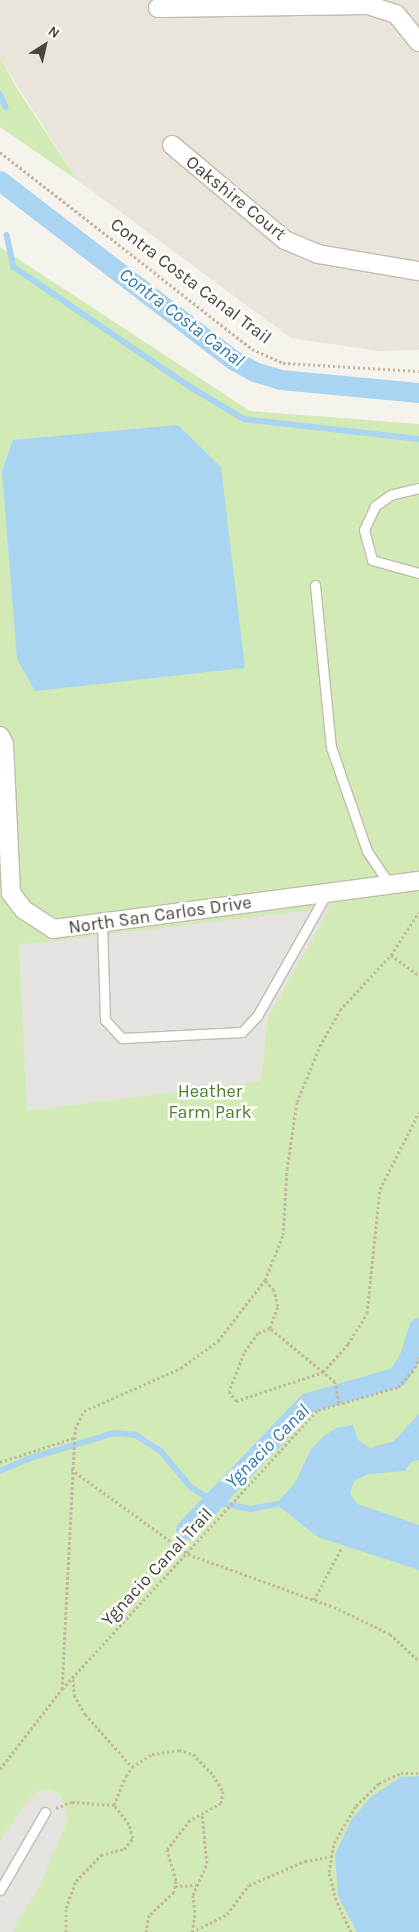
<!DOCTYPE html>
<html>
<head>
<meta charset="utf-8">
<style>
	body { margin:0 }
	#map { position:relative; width:419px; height:1932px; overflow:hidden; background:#f6f3ec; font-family:Karla,sans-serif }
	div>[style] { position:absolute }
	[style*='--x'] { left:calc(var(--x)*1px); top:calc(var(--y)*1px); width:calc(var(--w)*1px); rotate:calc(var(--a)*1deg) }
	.residential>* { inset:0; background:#eae5da }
	.green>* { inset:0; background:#d2eab5 }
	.parking>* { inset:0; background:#e5e3e0 }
	.water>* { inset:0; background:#a9d4f2 }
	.stream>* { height:5.5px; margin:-2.75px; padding:0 2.75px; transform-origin:2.75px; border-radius:2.75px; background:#a9d4f2 }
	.canal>* { height:20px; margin:-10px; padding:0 10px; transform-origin:10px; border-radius:10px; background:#a9d4f2 }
	.path>* { height:3px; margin-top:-1.5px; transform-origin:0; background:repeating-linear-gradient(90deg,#c4b79f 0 2.5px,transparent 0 5px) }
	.roads { filter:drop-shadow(1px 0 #c2bbae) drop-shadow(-1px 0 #c2bbae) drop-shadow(0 1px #c2bbae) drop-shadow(0 -1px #c2bbae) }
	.lane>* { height:9px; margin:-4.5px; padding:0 4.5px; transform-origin:4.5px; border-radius:4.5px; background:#fff }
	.street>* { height:18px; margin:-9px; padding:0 9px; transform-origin:9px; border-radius:9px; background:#fff }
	span { translate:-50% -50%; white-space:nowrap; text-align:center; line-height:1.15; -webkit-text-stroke:5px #fff; paint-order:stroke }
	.street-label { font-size:18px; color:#4b4439 }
	.park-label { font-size:18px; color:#4a7f2a }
	.water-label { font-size:19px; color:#2e7ab2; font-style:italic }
	.north { position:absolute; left:20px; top:20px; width:50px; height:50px; -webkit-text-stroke:4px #fff; paint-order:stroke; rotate:35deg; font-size:14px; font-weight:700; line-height:20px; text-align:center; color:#4b4439 }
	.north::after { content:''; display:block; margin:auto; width:18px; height:22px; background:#4b4439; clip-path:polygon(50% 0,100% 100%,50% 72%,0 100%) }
</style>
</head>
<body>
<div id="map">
	<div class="residential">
		<i style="clip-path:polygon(0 0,419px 0,419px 350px,379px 351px,291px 338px,77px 180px,0 58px)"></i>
	</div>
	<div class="green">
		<i style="clip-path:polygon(0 58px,18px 90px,77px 180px,0 127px)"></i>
		<i style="clip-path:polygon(0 247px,250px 411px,419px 424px,419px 1932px,0 1932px)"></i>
	</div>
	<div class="parking">
		<i style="clip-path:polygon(330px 908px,268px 1017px,261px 1081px,27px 1111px,19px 945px)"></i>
		<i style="clip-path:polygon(49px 1789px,61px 1795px,68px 1819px,40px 1885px,12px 1932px,0 1932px,0 1840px,29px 1799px,40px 1790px)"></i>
	</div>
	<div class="water">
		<i style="clip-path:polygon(178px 425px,221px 467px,245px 668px,35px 691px,17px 659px,2px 471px,13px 440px)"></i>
		<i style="clip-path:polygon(419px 1414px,419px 1460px,411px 1462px,405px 1471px,368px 1474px,354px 1481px,350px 1494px,357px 1504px,419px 1525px,419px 1570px,318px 1537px,276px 1504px,295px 1483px,310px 1451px,324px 1436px,337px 1428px,353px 1425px,358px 1440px,370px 1448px,394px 1441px)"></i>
		<i style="clip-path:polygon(419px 1776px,419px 1932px,357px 1932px,338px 1896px,335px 1855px,351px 1820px,371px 1797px,401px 1777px)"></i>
	</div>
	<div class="stream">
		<i style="--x:0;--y:94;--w:14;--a:65"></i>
		<i style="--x:7;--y:235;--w:33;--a:78"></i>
		<i style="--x:14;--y:267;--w:212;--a:34.2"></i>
		<i style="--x:189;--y:386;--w:64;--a:31"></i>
		<i style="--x:244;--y:419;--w:176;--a:6.5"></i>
		<i style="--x:0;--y:1471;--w:30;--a:-23"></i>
		<i style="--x:28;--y:1459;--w:90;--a:-16.8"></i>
		<i style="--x:114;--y:1433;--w:22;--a:5"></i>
		<i style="--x:136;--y:1435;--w:30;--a:33"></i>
		<i style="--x:161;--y:1451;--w:47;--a:50.2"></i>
		<i style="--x:191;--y:1487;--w:26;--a:32"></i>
		<i style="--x:213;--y:1501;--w:39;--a:12"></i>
		<i style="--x:251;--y:1509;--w:25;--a:-11"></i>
	</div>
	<div class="canal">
		<i style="--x:0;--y:181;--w:296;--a:37.5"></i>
		<i style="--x:235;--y:361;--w:23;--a:29"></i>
		<i style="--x:255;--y:372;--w:27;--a:17"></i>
		<i style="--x:281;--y:380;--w:139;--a:5.4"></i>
		<i style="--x:186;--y:1530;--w:176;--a:-46.2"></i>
		<i style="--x:308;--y:1403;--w:94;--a:-16.1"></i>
		<i style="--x:398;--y:1377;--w:23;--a:-59"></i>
		<i style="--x:410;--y:1357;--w:30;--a:-73"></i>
	</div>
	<div class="path">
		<i style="--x:0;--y:152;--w:320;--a:38"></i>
		<i style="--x:252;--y:349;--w:34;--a:24"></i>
		<i style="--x:283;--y:363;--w:136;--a:3.4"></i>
		<i style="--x:391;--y:955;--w:51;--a:-56.9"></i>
		<i style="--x:270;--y:1328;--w:13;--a:157"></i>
		<i style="--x:258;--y:1333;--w:24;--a:125"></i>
		<i style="--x:244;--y:1353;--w:41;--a:111.5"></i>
		<i style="--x:229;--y:1391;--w:12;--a:55"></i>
		<i style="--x:236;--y:1401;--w:92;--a:-18.4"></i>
		<i style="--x:323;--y:1372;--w:69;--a:-140.3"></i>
		<i style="--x:270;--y:1328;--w:23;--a:-70"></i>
		<i style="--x:278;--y:1306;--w:16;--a:-104"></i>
		<i style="--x:274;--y:1290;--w:13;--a:-132"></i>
		<i style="--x:265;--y:1280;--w:48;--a:-68.2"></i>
		<i style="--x:283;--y:1235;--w:66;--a:-86.5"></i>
		<i style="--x:287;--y:1169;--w:68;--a:-81.5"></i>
		<i style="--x:297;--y:1102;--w:61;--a:-67.7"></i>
		<i style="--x:320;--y:1046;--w:41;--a:-60.9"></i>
		<i style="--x:340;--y:1010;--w:75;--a:-47.2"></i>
		<i style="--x:391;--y:955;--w:34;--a:36"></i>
		<i style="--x:339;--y:1403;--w:21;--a:-101"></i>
		<i style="--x:335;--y:1382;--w:16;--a:-140"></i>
		<i style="--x:323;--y:1372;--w:38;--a:-48"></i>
		<i style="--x:348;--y:1344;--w:36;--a:-58"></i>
		<i style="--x:367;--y:1313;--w:125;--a:-84"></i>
		<i style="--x:380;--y:1189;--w:86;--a:-63.1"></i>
		<i style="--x:0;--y:1462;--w:78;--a:-18"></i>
		<i style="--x:71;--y:1469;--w:145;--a:36"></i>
		<i style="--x:188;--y:1554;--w:155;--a:20"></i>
		<i style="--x:334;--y:1607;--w:62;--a:25.7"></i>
		<i style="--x:390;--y:1634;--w:40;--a:43"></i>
		<i style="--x:314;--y:1600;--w:60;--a:-62.2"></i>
		<i style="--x:73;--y:1679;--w:16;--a:86"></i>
		<i style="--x:74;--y:1695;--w:22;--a:60"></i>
		<i style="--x:85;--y:1714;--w:71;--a:48.4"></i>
		<i style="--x:62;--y:1689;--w:260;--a:-87.1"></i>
		<i style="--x:75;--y:1429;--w:20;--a:-63"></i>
		<i style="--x:84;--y:1411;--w:106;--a:-23.9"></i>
		<i style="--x:181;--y:1368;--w:46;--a:-36.1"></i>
		<i style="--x:218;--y:1341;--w:77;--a:-52.4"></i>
		<i style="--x:0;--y:1769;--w:101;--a:-52.2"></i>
		<i style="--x:62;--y:1689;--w:379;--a:-47.5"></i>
		<i style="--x:318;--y:1410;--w:83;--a:-16"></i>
		<i style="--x:398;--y:1387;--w:25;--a:-48"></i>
		<i style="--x:415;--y:1368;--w:11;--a:-68"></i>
		<i style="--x:56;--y:1808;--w:17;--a:-21"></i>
		<i style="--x:72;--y:1802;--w:42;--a:4.1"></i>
		<i style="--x:175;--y:1886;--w:21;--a:-3"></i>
		<i style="--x:66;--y:1932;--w:24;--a:-90"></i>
		<i style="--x:66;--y:1908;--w:29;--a:-70"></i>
		<i style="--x:76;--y:1881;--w:36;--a:-46"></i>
		<i style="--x:101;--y:1855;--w:24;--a:-15"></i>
		<i style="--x:124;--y:1849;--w:14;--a:-51"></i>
		<i style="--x:133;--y:1838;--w:15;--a:-106"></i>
		<i style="--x:129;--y:1824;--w:24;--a:-128"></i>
		<i style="--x:114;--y:1805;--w:31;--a:-68"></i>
		<i style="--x:126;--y:1776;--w:11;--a:-56"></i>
		<i style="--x:132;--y:1767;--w:24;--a:-33"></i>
		<i style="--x:152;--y:1754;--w:27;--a:-8"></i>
		<i style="--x:179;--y:1750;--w:15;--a:16"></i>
		<i style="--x:193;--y:1754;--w:29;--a:46"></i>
		<i style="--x:213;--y:1775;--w:19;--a:58"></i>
		<i style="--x:223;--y:1791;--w:12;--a:99"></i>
		<i style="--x:221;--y:1803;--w:35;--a:151"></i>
		<i style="--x:190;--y:1820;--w:37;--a:128"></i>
		<i style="--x:167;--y:1849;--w:33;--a:74"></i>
		<i style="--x:176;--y:1881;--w:11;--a:100"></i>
		<i style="--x:174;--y:1892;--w:34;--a:137"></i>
		<i style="--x:149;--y:1915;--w:17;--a:100"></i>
		<i style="--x:192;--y:1932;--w:39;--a:-27"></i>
		<i style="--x:227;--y:1914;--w:36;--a:-53"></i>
		<i style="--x:249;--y:1885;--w:61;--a:-23.2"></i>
		<i style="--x:305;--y:1861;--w:27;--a:-10"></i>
		<i style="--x:192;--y:1932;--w:20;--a:-81"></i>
		<i style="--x:195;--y:1912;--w:17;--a:-97"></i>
		<i style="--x:193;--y:1895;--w:35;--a:-66"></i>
		<i style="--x:207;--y:1863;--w:49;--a:-95.8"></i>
		<i style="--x:351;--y:1932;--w:35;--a:-115"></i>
		<i style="--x:336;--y:1900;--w:29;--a:-104"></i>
		<i style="--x:329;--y:1872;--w:29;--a:-80"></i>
		<i style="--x:334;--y:1843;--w:43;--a:-59.3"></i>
		<i style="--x:356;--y:1806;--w:33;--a:-45"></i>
		<i style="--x:379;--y:1783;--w:24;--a:-24"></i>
		<i style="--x:401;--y:1773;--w:18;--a:0"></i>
	</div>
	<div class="roads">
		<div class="lane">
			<i style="--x:419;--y:488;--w:28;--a:167"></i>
			<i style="--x:392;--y:494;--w:21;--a:145"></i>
			<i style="--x:375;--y:506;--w:26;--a:115"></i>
			<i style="--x:364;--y:530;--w:31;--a:75"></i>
			<i style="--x:372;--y:560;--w:49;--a:15.5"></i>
			<i style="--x:315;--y:585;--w:163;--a:84.4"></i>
			<i style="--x:331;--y:747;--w:110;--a:70.9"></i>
			<i style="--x:367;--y:851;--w:40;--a:56"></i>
			<i style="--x:102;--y:924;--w:96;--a:88.2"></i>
			<i style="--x:105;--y:1020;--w:25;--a:47"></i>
			<i style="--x:122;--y:1038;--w:120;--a:-2.9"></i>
			<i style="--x:242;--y:1032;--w:22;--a:-47"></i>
			<i style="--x:257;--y:1016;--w:142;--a:-60.4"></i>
			<i style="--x:0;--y:1890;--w:90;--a:-60"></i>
		</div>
		<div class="street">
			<i style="--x:158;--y:8;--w:210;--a:-0.8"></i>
			<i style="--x:368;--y:5;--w:29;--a:18"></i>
			<i style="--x:396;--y:14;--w:36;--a:51"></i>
			<i style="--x:172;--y:145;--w:148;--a:40.1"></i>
			<i style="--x:285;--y:240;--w:36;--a:23"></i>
			<i style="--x:318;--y:254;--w:102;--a:9.6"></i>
			<i style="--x:0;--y:736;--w:9;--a:63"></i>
			<i style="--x:4;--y:744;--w:149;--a:87.3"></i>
			<i style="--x:11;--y:893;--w:21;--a:53"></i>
			<i style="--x:24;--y:910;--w:35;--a:33"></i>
			<i style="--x:53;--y:929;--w:369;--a:-7.5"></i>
		</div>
	</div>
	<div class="street-label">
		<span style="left:236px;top:198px;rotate:39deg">Oakshire Court</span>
		<span style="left:191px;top:281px;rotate:37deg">Contra Costa Canal Trail</span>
		<span style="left:160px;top:915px;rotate:-8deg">North San Carlos Drive</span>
		<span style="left:157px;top:1567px;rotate:-47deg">Ygnacio Canal Trail</span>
	</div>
	<div class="park-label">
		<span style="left:210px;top:1102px">Heather<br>Farm Park</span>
	</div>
	<div class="water-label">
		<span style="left:181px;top:318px;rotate:37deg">Contra Costa Canal</span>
		<span style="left:268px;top:1447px;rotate:-45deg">Ygnacio Canal</span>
	</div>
	<div class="north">N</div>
</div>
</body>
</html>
